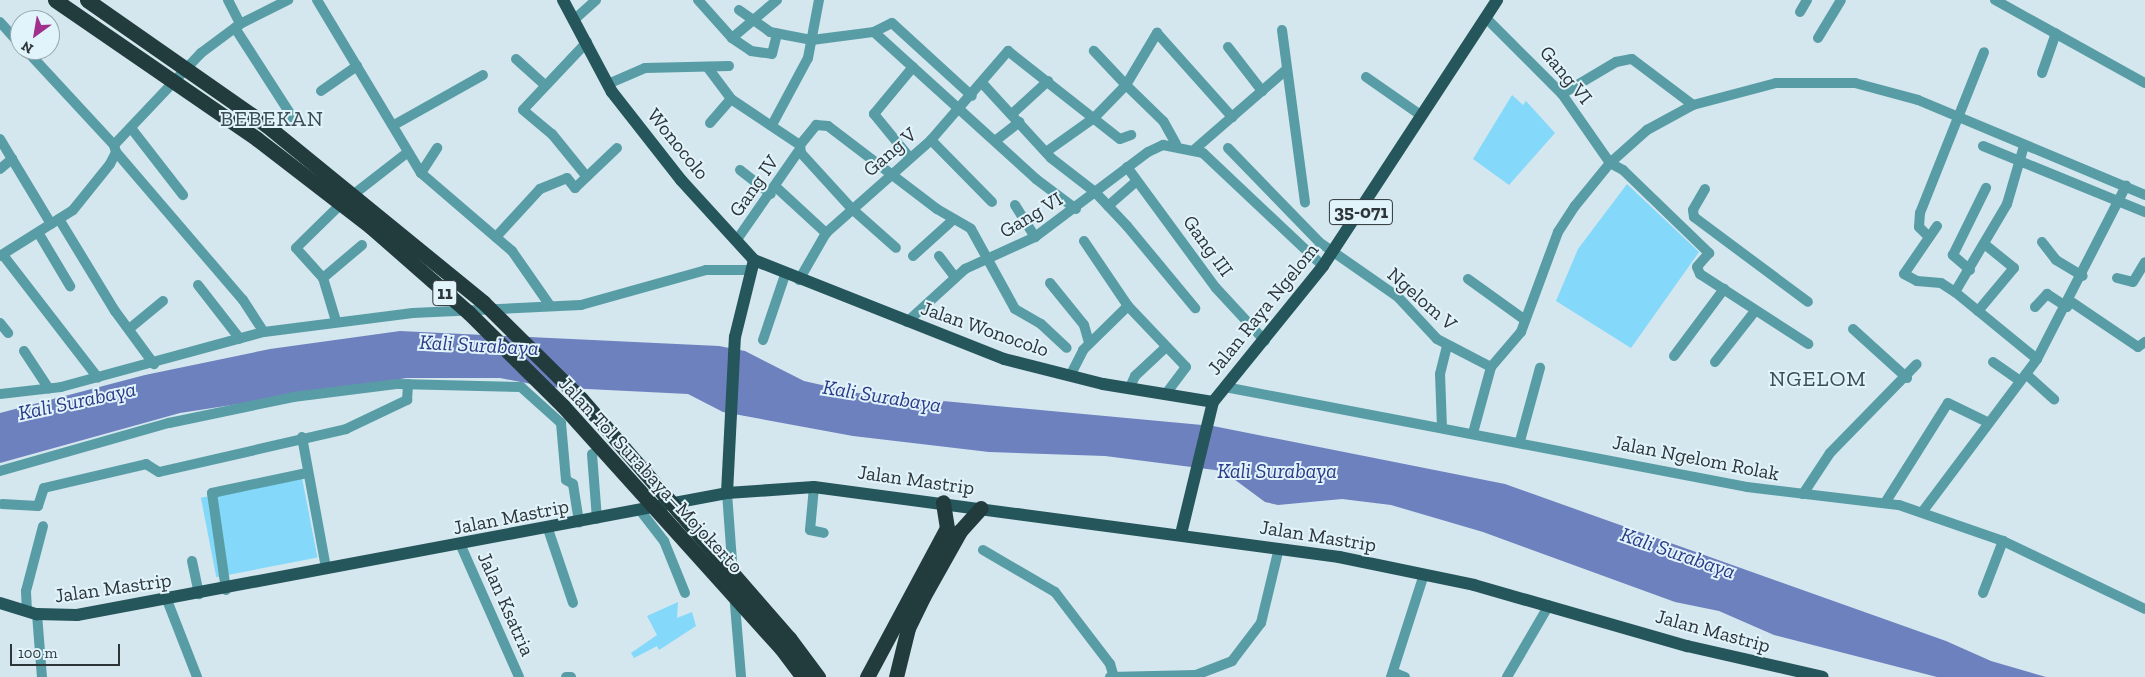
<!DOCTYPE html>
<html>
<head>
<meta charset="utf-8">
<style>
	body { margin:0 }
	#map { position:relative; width:2145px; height:677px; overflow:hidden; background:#d4e6ee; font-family:"Zilla Slab",serif }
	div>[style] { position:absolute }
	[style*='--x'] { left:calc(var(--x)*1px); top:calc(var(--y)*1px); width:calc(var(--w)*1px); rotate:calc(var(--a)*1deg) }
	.green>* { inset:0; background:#84d8fa; transform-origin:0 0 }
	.water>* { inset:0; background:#6e81bf }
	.minor>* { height:10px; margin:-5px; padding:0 5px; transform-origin:5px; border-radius:5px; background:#589da5 }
	.major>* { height:12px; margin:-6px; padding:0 6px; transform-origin:6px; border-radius:6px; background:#25565b }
	.highway>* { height:15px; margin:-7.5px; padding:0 7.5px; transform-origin:7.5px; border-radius:7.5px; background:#223c3e }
	.highway-bridge>* { height:15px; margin:-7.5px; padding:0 7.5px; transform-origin:7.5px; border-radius:7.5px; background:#223c3e }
	span { translate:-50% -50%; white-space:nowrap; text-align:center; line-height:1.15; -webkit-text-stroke:4px #e1f3fb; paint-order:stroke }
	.shield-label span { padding:1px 4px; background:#e1f3fb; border:1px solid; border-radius:4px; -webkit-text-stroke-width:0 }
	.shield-label { font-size:19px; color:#2e3538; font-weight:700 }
	.street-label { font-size:20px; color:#2e3538 }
	.water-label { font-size:21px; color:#2b3b86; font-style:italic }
	.quarter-label { font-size:22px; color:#3e4d54; letter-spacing:1px }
	.north { position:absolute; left:10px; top:10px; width:50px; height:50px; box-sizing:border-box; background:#e1f3fb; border:1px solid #99a7ad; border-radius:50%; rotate:212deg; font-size:14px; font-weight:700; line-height:20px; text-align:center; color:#2e3538 }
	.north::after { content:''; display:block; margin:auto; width:18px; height:22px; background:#a1308d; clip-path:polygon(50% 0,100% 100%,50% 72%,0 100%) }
	.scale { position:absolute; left:10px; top:644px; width:110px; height:22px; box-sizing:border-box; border:2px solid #2e3538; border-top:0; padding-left:6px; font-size:15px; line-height:18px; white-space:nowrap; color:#2e3538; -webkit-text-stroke:4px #e1f3fb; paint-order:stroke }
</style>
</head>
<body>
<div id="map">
	<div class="green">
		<i style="clip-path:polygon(1512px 95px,1523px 105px,1526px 101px,1555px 133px,1509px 185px,1473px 159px)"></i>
		<i style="clip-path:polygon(1627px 184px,1699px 252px,1631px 348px,1556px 301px,1578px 249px)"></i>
		<i style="left:302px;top:478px;width:81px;height:103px;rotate:79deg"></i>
		<i style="clip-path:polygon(678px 602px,677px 618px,692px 612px,696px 626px,659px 650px,657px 646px,634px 658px,631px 653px,657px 635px,647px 616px)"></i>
	</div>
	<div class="water">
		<i style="clip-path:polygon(400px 331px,719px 346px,745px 351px,804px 381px,857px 393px,1213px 426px,1505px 484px,1946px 641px,1991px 661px,2046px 677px,1937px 677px,1774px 635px,1719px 611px,1675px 602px,1483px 532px,1391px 505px,1342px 499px,1278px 505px,1265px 502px,1223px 471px,1105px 456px,989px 452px,853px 436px,723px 412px,688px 394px,547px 387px,500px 378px,407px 378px,180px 413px,0 463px,0 413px,145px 375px,270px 349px)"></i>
	</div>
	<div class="minor">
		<i style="--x:228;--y:0;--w:27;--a:63"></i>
		<i style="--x:317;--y:0;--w:202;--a:59"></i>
		<i style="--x:421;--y:173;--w:120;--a:40.6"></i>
		<i style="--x:512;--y:251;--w:65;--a:55.1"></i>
		<i style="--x:698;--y:0;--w:51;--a:48.2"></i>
		<i style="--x:732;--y:38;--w:23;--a:34"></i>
		<i style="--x:751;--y:51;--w:21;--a:8"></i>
		<i style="--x:772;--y:54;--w:21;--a:-76"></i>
		<i style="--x:1995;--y:0;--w:171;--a:29"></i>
		<i style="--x:739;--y:10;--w:38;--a:35"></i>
		<i style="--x:770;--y:32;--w:43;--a:10.8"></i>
		<i style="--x:812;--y:40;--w:63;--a:-7.4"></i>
		<i style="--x:874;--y:32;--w:20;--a:-27"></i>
		<i style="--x:892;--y:23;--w:108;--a:42.4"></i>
		<i style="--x:1800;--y:12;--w:14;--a:-60"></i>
		<i style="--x:576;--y:18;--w:27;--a:-42"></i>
		<i style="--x:1486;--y:18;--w:107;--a:45"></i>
		<i style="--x:1562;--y:94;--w:84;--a:55.2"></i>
		<i style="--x:1610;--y:163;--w:15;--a:28"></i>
		<i style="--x:1623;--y:170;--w:120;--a:44"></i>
		<i style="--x:1709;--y:253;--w:18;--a:131"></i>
		<i style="--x:1697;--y:267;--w:8;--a:67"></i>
		<i style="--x:1700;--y:274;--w:129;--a:32.9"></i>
		<i style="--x:0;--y:22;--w:30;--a:48"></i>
		<i style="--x:235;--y:28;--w:107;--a:57.2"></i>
		<i style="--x:1282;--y:30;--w:174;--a:82.4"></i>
		<i style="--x:874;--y:32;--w:219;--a:42.2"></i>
		<i style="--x:1036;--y:179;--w:50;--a:36.9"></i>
		<i style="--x:732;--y:38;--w:59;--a:-40.2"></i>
		<i style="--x:1818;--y:38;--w:44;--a:-58.8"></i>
		<i style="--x:587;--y:42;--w:93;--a:133.3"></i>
		<i style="--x:523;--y:110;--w:38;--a:40"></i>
		<i style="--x:552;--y:134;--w:55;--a:50.9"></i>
		<i style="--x:1228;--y:47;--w:56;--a:52.3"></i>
		<i style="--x:26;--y:50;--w:129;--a:47.2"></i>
		<i style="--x:516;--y:59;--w:39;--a:42"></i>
		<i style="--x:708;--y:68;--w:39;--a:53"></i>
		<i style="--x:731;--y:99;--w:83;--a:33.7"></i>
		<i style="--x:800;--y:145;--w:8;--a:83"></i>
		<i style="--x:801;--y:153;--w:74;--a:47.7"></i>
		<i style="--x:851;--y:208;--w:60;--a:41.6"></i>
		<i style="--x:2042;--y:73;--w:42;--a:-70.7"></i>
		<i style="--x:1366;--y:77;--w:68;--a:34.9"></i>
		<i style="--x:608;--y:84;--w:40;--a:-23.4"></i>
		<i style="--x:645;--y:68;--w:84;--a:-1.4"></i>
		<i style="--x:983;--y:84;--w:100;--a:47.4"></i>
		<i style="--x:1051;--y:158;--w:56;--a:37.7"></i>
		<i style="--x:1095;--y:192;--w:47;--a:46.7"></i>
		<i style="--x:1127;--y:226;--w:107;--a:50.3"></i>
		<i style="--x:321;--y:91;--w:44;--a:-34.8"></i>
		<i style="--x:1562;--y:94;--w:63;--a:-30.7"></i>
		<i style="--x:1616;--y:62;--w:16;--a:-11"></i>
		<i style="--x:1632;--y:59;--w:76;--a:37"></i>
		<i style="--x:1012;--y:114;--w:49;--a:-42.5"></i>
		<i style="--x:710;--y:123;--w:32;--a:-49"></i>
		<i style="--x:394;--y:125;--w:102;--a:-29.3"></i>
		<i style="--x:772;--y:125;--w:76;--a:-61.8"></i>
		<i style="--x:808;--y:58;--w:59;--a:-79.3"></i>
		<i style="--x:131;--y:128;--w:85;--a:52.2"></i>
		<i style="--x:0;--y:139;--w:99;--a:59"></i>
		<i style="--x:931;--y:140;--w:87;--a:45.5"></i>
		<i style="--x:995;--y:141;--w:31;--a:-38"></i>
		<i style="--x:1176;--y:144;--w:26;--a:-119"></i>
		<i style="--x:1163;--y:121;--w:52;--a:-135.8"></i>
		<i style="--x:1126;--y:85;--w:61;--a:-59.2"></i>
		<i style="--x:1157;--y:33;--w:113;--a:48.2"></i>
		<i style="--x:800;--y:145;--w:26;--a:-51"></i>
		<i style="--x:816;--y:125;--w:12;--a:5"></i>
		<i style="--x:828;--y:126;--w:137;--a:37.3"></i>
		<i style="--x:937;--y:209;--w:39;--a:30"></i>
		<i style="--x:971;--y:229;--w:91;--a:61.2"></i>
		<i style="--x:1015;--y:309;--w:30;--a:30"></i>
		<i style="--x:1041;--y:324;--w:35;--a:43"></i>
		<i style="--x:1983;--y:146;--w:175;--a:22.2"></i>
		<i style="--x:1228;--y:148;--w:131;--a:45.9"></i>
		<i style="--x:1319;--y:242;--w:96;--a:34.8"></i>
		<i style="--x:1398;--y:297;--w:57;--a:47.1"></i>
		<i style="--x:1437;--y:339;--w:61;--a:27.4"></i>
		<i style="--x:1195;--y:149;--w:121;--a:-41"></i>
		<i style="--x:116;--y:152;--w:195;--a:49.4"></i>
		<i style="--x:243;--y:300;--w:38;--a:57"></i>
		<i style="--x:1046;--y:152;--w:59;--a:-35.3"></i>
		<i style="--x:1094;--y:118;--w:46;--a:-45.9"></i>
		<i style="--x:1126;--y:85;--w:47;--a:-133.3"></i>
		<i style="--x:910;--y:158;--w:57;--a:-129.3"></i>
		<i style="--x:874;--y:114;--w:61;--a:-50.3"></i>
		<i style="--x:1127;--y:167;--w:150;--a:53.7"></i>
		<i style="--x:1216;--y:288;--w:72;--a:47.2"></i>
		<i style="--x:0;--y:169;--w:16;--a:-40"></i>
		<i style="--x:740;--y:170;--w:39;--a:38"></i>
		<i style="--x:421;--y:173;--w:30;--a:-57"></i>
		<i style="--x:777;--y:188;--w:67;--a:42.6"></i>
		<i style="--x:1705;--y:189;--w:24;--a:120"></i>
		<i style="--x:1693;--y:210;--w:7;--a:82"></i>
		<i style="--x:1694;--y:217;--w:142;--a:36.7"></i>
		<i style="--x:1015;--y:205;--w:38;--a:58"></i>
		<i style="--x:1108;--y:206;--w:38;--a:-41"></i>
		<i style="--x:59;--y:219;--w:108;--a:58.7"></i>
		<i style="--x:115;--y:311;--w:66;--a:53.7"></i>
		<i style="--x:1937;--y:226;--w:58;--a:124.5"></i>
		<i style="--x:1904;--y:274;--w:15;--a:28"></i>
		<i style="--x:1917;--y:281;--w:24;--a:5"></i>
		<i style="--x:1941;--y:283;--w:17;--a:33"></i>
		<i style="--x:1955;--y:292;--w:106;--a:39.3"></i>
		<i style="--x:39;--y:234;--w:61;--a:59.2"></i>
		<i style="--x:496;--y:237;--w:65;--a:-47.5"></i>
		<i style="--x:540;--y:189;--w:29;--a:-22"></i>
		<i style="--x:567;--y:178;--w:13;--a:51"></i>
		<i style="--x:575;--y:188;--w:58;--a:-43.6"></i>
		<i style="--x:1929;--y:237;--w:14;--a:-135"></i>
		<i style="--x:1919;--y:227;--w:14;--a:-86"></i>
		<i style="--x:1920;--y:213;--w:173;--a:-68.3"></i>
		<i style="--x:736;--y:241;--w:112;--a:-55.2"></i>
		<i style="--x:1084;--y:241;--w:78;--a:55.9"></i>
		<i style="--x:1128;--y:306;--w:84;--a:46.4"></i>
		<i style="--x:1186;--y:367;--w:35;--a:127"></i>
		<i style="--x:2042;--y:242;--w:23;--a:52"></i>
		<i style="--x:2056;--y:260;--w:31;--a:31"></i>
		<i style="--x:3;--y:255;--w:155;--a:52.3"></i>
		<i style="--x:0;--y:256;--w:86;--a:-32.2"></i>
		<i style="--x:73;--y:210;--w:59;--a:-51.2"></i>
		<i style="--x:110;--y:164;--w:13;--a:-63"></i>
		<i style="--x:116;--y:152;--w:7;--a:-106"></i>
		<i style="--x:114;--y:145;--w:127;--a:-46.6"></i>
		<i style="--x:201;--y:53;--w:49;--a:-36.6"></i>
		<i style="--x:240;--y:24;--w:54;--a:-26.6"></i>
		<i style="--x:913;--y:256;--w:55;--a:-42.1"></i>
		<i style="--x:939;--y:256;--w:26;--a:53"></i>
		<i style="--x:1970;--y:270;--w:23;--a:-139"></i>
		<i style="--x:1953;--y:255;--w:75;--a:-63.8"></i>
		<i style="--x:323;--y:278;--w:51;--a:-40.2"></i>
		<i style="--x:2117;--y:278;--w:16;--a:14"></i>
		<i style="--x:2133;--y:282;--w:23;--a:-59"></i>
		<i style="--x:1468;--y:279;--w:70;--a:35.7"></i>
		<i style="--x:799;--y:280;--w:54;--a:-60.1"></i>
		<i style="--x:826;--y:233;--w:140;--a:-41.5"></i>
		<i style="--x:931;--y:140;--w:118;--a:-49.1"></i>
		<i style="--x:1008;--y:51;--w:142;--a:38.2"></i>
		<i style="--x:1120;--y:139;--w:12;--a:-20"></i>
		<i style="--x:1050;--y:283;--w:54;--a:51"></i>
		<i style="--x:1084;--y:325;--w:19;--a:74"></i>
		<i style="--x:198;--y:285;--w:68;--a:52.1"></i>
		<i style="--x:1955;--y:292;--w:102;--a:-59.4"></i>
		<i style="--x:2007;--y:204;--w:60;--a:-73.7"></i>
		<i style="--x:2070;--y:301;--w:82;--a:34.1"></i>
		<i style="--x:2138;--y:347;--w:9;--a:-36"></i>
		<i style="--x:2035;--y:307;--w:18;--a:-47"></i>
		<i style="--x:2047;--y:294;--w:24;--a:33"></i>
		<i style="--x:1978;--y:311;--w:56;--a:-50.1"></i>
		<i style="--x:2014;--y:268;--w:36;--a:-141"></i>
		<i style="--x:336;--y:321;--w:45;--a:-106.8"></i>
		<i style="--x:323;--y:278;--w:40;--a:-132"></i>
		<i style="--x:296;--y:248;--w:62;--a:-44.3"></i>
		<i style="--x:340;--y:205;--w:86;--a:-37.9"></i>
		<i style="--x:907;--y:322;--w:79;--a:-42.4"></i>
		<i style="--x:965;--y:269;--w:77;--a:-24.6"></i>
		<i style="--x:1035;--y:237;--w:141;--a:-37"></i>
		<i style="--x:1148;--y:152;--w:17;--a:-25"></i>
		<i style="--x:1163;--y:145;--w:41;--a:11.3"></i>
		<i style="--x:1203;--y:153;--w:165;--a:43.3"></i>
		<i style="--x:0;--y:323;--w:13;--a:51"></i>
		<i style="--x:129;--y:329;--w:44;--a:-39.5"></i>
		<i style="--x:1853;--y:329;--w:73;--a:42.2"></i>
		<i style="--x:763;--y:340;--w:69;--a:-71.3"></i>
		<i style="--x:24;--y:351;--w:45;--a:56.7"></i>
		<i style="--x:1674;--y:356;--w:84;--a:-53.3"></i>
		<i style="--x:1715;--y:362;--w:65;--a:-51.9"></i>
		<i style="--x:1993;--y:362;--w:33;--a:35"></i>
		<i style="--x:2026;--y:374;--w:38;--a:42"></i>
		<i style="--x:1070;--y:376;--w:29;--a:-63"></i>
		<i style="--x:1083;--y:350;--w:63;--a:-44.4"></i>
		<i style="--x:1225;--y:387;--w:531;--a:10.84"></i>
		<i style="--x:1747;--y:487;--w:153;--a:6.8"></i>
		<i style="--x:1899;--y:505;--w:110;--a:19.1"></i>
		<i style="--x:2003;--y:541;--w:157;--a:25.6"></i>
		<i style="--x:1129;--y:389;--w:14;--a:-65"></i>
		<i style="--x:1135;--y:376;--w:42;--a:-43.1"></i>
		<i style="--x:0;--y:394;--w:61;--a:-6.5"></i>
		<i style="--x:61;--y:387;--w:210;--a:-15.2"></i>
		<i style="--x:264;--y:332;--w:150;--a:-7.3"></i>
		<i style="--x:413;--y:313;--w:168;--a:-2.7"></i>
		<i style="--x:581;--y:305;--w:130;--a:-15.6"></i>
		<i style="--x:706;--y:270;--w:46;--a:0"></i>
		<i style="--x:1442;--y:428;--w:54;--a:-92.1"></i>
		<i style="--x:1440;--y:374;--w:29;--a:-76"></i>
		<i style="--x:1473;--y:433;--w:68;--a:-74.7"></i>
		<i style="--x:1491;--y:367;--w:46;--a:-49.4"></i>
		<i style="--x:1521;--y:332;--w:107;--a:-69.7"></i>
		<i style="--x:1558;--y:232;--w:31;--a:-57"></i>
		<i style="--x:1575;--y:206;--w:55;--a:-50.9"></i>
		<i style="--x:1610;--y:163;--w:50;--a:-41.7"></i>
		<i style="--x:1647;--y:130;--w:52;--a:-28.5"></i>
		<i style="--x:1693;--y:105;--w:86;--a:-14.8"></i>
		<i style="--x:1776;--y:83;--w:79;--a:0"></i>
		<i style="--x:1855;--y:83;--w:65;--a:15.1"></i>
		<i style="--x:1918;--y:100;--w:246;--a:22.7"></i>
		<i style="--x:302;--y:437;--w:133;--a:79.6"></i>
		<i style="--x:1520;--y:441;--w:76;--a:-74.7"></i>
		<i style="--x:592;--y:454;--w:65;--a:85.6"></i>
		<i style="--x:0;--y:471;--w:176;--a:-15.9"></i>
		<i style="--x:169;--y:423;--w:127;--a:-11.8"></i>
		<i style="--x:293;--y:397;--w:106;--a:-7.1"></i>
		<i style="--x:398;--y:384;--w:123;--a:1.4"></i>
		<i style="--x:521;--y:387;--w:54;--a:42"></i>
		<i style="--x:561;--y:423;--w:57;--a:85"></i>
		<i style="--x:566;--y:480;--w:8;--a:30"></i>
		<i style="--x:573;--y:484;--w:39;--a:81"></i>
		<i style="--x:814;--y:487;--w:43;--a:95.3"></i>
		<i style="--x:810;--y:530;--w:14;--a:12"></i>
		<i style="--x:727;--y:493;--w:81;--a:85.8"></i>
		<i style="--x:1803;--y:494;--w:49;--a:-56.6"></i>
		<i style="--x:1830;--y:453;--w:124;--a:-45.7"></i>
		<i style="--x:1885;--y:503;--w:118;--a:-57.8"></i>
		<i style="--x:1948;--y:403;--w:43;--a:26"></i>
		<i style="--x:2;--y:504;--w:36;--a:3"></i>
		<i style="--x:38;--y:506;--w:19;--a:-72"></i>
		<i style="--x:44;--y:488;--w:105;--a:-13.2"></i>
		<i style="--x:146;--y:464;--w:15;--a:32"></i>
		<i style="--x:159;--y:472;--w:192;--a:-12.9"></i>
		<i style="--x:346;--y:429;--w:68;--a:-25.4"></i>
		<i style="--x:407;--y:400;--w:16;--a:-86"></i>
		<i style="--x:639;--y:509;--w:41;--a:52"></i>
		<i style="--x:664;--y:541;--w:56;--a:68"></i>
		<i style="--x:1923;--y:511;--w:190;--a:-53.1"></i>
		<i style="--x:2037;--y:359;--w:195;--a:-62.8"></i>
		<i style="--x:548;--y:529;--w:78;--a:71.3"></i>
		<i style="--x:461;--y:546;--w:143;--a:66.1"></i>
		<i style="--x:983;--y:550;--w:83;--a:30.3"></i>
		<i style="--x:1055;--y:592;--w:91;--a:52.6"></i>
		<i style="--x:1110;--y:664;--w:14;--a:73"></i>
		<i style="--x:192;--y:561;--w:34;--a:78"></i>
		<i style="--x:226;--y:590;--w:98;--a:-98.2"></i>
		<i style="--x:212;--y:493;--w:97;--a:-11.9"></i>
		<i style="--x:734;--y:593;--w:84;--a:85.2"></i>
		<i style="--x:1983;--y:593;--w:56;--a:-69"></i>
		<i style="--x:167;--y:600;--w:83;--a:68.7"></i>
		<i style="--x:27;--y:611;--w:20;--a:-93"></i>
		<i style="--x:26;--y:591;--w:67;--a:-75.3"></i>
		<i style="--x:37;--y:614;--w:63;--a:85.5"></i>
		<i style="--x:1393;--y:672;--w:13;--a:23"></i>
		<i style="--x:566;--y:677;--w:5;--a:0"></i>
		<i style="--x:1110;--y:677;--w:86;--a:-1.3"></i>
		<i style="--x:1196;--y:675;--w:39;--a:-21"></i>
		<i style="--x:1232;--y:661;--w:48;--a:-52.7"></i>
		<i style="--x:1261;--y:623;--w:77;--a:-76.5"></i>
		<i style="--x:1391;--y:677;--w:108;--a:-72.2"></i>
		<i style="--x:1507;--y:677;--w:83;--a:-59.7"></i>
	</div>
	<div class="major">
		<i style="--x:563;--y:0;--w:104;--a:62"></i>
		<i style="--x:612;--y:92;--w:112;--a:51.9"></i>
		<i style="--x:681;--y:180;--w:108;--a:47.6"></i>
		<i style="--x:754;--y:260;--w:269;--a:21.6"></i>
		<i style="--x:1004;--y:359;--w:102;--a:14.2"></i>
		<i style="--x:1103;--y:384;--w:111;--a:9.3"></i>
		<i style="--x:727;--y:493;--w:156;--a:-87.1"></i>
		<i style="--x:735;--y:337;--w:79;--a:-76.1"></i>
		<i style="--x:1181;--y:534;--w:136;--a:-76.4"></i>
		<i style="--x:1213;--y:402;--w:175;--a:-51"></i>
		<i style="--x:1323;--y:266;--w:318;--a:-56.8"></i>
		<i style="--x:0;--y:603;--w:39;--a:17"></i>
		<i style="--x:37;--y:614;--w:40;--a:1.4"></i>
		<i style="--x:77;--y:615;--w:661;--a:-10.63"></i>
		<i style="--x:727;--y:493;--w:87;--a:-3.9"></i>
		<i style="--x:814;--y:487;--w:530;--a:7.59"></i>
		<i style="--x:1339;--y:557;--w:138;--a:11.7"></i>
		<i style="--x:1474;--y:585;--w:222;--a:16"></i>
		<i style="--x:1687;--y:646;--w:139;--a:12.8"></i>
	</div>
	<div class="highway">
		<i style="--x:789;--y:638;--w:49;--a:53.4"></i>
		<i style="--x:781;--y:648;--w:36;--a:53"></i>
		<i style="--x:867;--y:677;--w:169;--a:-61.8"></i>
		<i style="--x:947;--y:528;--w:26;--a:-99"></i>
		<i style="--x:896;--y:677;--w:50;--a:-76.2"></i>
		<i style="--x:908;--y:628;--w:34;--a:-64"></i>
		<i style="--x:923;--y:597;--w:76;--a:-60.7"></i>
		<i style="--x:960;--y:531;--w:31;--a:-48"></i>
	</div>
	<div class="highway-bridge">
		<i style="--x:55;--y:0;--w:245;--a:34.5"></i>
		<i style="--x:257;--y:139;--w:143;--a:37.6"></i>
		<i style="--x:370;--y:226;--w:132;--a:41.3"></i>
		<i style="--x:469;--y:313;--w:132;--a:44.7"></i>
		<i style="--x:563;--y:406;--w:326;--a:48"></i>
		<i style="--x:87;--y:0;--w:218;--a:34.9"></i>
		<i style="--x:266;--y:125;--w:281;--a:39.2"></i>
		<i style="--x:484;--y:303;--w:136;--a:44.7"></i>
		<i style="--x:581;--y:399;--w:317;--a:49"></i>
	</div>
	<div class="shield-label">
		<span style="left:1361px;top:212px">35-071</span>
		<span style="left:445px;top:293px">11</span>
	</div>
	<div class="street-label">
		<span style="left:1566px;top:75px;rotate:50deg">Gang VI</span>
		<span style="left:678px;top:144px;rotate:51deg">Wonocolo</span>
		<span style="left:890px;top:152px;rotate:-41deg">Gang V</span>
		<span style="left:754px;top:186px;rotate:-55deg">Gang IV</span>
		<span style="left:1031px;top:215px;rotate:-31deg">Gang VI</span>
		<span style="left:1208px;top:246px;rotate:54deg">Gang III</span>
		<span style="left:1422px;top:299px;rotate:41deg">Ngelom V</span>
		<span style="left:1263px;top:309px;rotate:-51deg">Jalan Raya Ngelom</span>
		<span style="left:985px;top:329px;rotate:19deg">Jalan Wonocolo</span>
		<span style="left:1696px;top:458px;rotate:11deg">Jalan Ngelom Rolak</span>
		<span style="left:651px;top:475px;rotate:47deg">Jalan Tol Surabaya–Mojokerto</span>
		<span style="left:916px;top:480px;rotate:8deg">Jalan Mastrip</span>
		<span style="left:511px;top:517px;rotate:-11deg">Jalan Mastrip</span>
		<span style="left:1318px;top:536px;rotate:9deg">Jalan Mastrip</span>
		<span style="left:113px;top:588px;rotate:-8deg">Jalan Mastrip</span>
		<span style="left:506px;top:604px;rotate:66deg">Jalan Ksatria</span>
		<span style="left:1713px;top:631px;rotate:15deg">Jalan Mastrip</span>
	</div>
	<div class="water-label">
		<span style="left:479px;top:345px;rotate:3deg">Kali Surabaya</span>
		<span style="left:882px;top:396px;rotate:9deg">Kali Surabaya</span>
		<span style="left:77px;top:401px;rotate:-12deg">Kali Surabaya</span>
		<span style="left:1277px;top:471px">Kali Surabaya</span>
		<span style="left:1678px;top:553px;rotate:19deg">Kali Surabaya</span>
	</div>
	<div class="quarter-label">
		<span style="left:272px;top:119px">BEBEKAN</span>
		<span style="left:1818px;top:379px">NGELOM</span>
	</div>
	<div class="north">N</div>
	<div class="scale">100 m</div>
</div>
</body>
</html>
